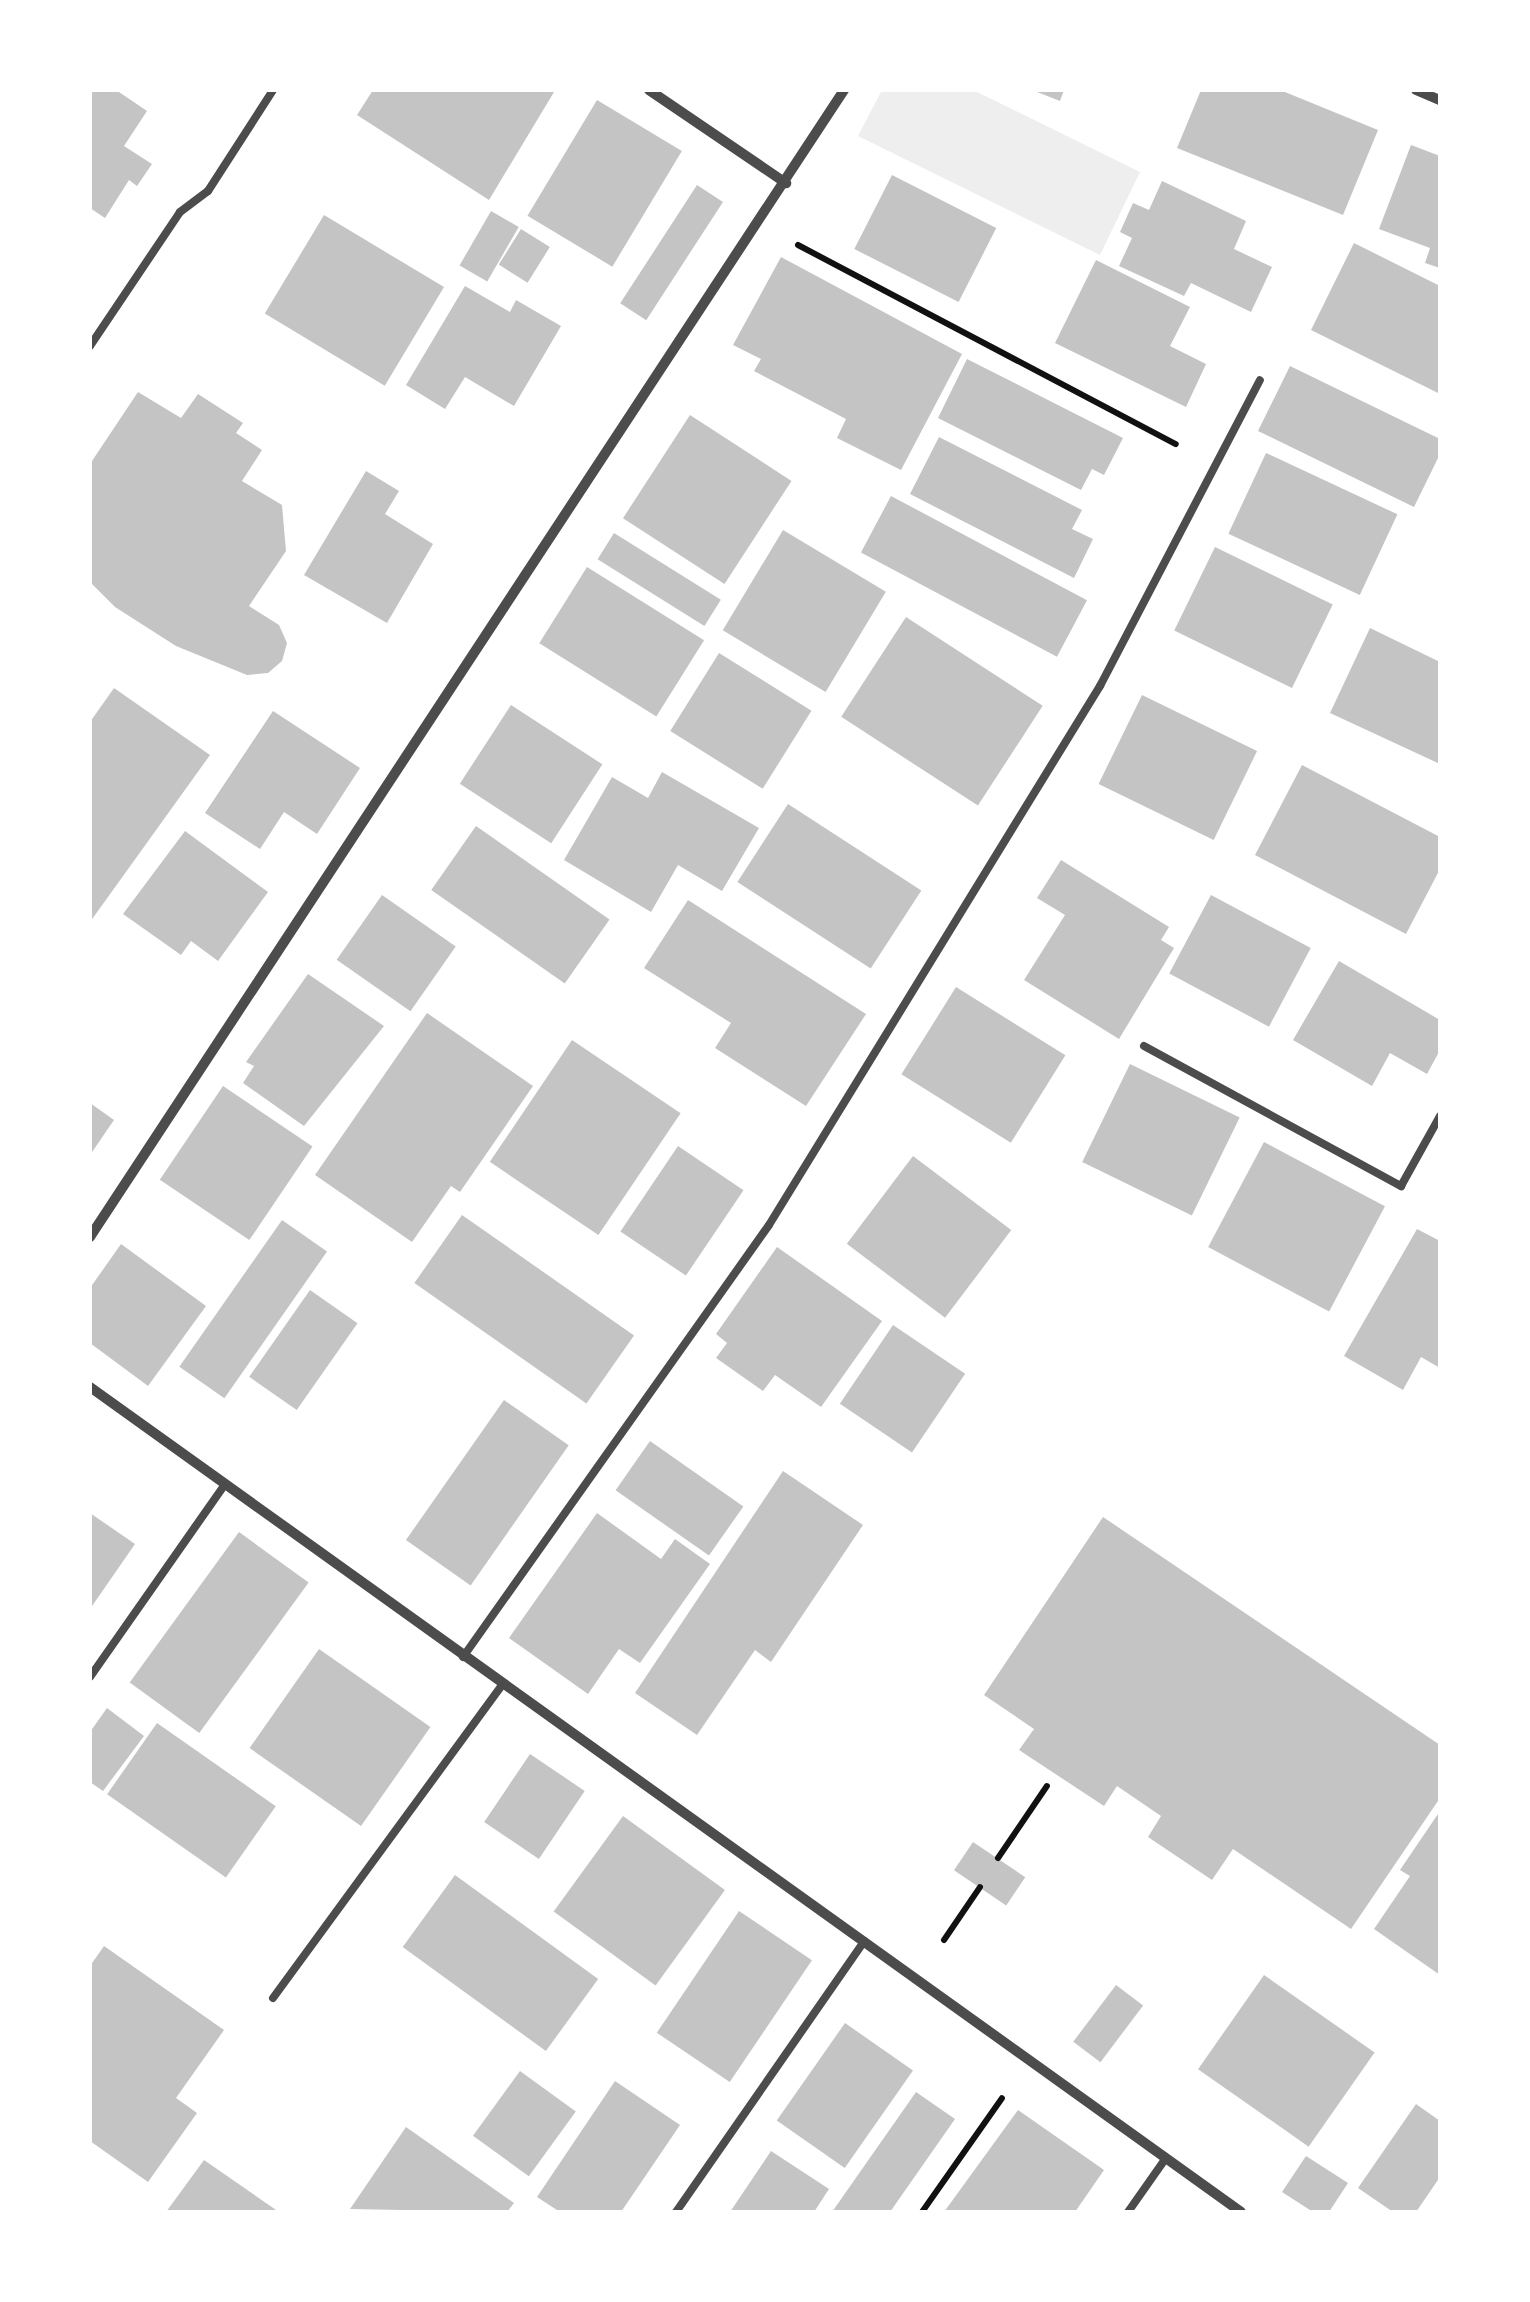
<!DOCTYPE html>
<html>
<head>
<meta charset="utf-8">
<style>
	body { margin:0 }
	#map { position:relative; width:1530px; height:2302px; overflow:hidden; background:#fff; font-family:Montserrat,sans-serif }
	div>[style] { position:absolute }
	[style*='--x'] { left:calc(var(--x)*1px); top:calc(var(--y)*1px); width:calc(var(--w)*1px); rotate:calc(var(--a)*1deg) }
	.green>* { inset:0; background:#eee }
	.building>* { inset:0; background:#c4c4c4; transform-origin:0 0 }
	.path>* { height:6px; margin:-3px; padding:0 3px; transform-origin:3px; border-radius:3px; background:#111 }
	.service>* { height:8px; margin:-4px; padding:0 4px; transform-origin:4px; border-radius:4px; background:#4c4c4c }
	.minor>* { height:10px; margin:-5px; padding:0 5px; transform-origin:5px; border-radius:5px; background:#4c4c4c }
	span { translate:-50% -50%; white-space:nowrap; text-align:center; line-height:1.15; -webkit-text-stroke:10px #fff; paint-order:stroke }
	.frame { position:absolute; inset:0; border:92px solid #fff; pointer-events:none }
</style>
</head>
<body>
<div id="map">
	<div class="green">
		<i style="clip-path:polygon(882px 90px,973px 90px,1140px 172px,1100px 255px,858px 136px)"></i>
	</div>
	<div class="building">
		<i style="clip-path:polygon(90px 90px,116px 90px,147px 111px,124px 146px,152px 164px,137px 186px,129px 180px,105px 218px,90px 208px)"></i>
		<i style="clip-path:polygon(373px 90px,551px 90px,554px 92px,489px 200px,357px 115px)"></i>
		<i style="clip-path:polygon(1032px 90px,1064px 90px,1060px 101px)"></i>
		<i style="clip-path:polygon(1201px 90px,1280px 90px,1378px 130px,1343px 215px,1177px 148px)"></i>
		<i style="left:597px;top:100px;width:99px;height:135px;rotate:31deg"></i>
		<i style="clip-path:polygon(1411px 145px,1440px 156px,1440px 268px,1425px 263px,1430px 248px,1379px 229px)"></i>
		<i style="left:892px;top:175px;width:117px;height:83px;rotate:27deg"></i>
		<i style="clip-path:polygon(1162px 181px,1246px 221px,1234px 249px,1272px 267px,1251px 312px,1191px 283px,1184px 296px,1119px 266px,1132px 238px,1120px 232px,1133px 203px,1149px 210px)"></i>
		<i style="left:697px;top:185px;width:31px;height:141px;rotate:33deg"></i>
		<i style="left:491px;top:211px;width:32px;height:63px;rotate:30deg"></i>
		<i style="left:324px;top:215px;width:140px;height:115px;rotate:31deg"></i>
		<i style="left:521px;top:229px;width:34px;height:42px;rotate:32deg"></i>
		<i style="clip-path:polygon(1354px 243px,1440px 286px,1440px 394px,1311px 330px)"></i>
		<i style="clip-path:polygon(781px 257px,962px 354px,901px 470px,837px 438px,846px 419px,754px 371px,761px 359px,733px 345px)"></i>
		<i style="clip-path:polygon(1096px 260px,1190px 307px,1170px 346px,1206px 364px,1186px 407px,1055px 343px)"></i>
		<i style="clip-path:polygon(465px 286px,510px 312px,516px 300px,561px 326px,514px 406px,465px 377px,445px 409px,406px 385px)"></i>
		<i style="clip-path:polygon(967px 359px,1123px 438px,1104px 475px,1092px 469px,1081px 490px,938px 418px)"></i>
		<i style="clip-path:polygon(1290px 366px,1440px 439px,1440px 454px,1414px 507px,1258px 431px)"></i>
		<i style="clip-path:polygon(138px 392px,181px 418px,198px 394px,243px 423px,236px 433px,262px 450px,242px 481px,282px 505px,286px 551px,249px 606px,279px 625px,287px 643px,282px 661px,268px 673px,247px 675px,176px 646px,115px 607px,90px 582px,90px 464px)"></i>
		<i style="left:690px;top:415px;width:121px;height:123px;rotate:33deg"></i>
		<i style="clip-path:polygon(939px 437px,1082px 510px,1072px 529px,1093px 539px,1074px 578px,910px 494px)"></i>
		<i style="left:1266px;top:453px;width:145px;height:89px;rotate:25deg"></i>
		<i style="clip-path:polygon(366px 471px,399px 491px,385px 514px,433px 544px,387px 623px,304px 575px)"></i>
		<i style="left:891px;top:496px;width:222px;height:64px;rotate:28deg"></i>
		<i style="left:783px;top:530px;width:120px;height:117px;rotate:31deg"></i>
		<i style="left:614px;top:533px;width:126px;height:31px;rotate:32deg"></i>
		<i style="left:1215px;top:547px;width:131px;height:93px;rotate:26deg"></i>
		<i style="left:587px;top:567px;width:138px;height:90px;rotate:32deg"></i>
		<i style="left:906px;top:617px;width:163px;height:119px;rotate:33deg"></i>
		<i style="clip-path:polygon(1370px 628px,1440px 662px,1440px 764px,1330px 713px)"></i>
		<i style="left:719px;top:653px;width:109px;height:92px;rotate:32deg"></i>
		<i style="clip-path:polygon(114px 688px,210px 755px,90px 922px,90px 722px)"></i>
		<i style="left:1142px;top:695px;width:128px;height:99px;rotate:26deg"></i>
		<i style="left:511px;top:705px;width:109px;height:94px;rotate:33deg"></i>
		<i style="clip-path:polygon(273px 711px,360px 768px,317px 834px,284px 812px,260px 849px,205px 813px)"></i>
		<i style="clip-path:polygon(1302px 765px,1440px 837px,1440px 869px,1406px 934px,1255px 855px)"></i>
		<i style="clip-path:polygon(662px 772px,759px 828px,722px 891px,678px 865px,651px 912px,564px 860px,612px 777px,648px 798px)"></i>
		<i style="left:788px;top:804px;width:159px;height:93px;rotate:33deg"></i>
		<i style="left:476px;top:826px;width:163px;height:78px;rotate:35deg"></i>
		<i style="clip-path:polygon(185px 831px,268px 892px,218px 961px,191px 941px,181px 955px,123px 914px)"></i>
		<i style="clip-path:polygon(1061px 860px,1169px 927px,1161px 940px,1174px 948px,1119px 1039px,1024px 980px,1065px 915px,1037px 898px)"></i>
		<i style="left:382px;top:895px;width:90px;height:79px;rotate:35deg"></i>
		<i style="left:1211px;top:895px;width:113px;height:89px;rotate:28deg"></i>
		<i style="clip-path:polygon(688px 900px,866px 1014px,806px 1106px,715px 1048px,731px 1023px,644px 968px)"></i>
		<i style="clip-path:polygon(1339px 961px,1440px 1020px,1440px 1050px,1427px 1074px,1390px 1053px,1372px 1086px,1293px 1040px)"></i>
		<i style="clip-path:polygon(308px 974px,384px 1026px,304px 1126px,243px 1083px,254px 1066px,246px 1062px)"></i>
		<i style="left:956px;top:987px;width:129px;height:103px;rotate:32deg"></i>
		<i style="clip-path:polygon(427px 1013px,533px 1086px,460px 1192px,451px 1186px,412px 1242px,315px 1175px)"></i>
		<i style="left:572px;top:1040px;width:131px;height:147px;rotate:34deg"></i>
		<i style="left:1130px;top:1064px;width:122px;height:109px;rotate:26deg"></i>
		<i style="left:223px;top:1086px;width:108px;height:113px;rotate:34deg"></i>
		<i style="clip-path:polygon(90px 1103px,114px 1120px,90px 1155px)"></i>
		<i style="left:1264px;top:1142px;width:137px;height:119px;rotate:28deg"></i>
		<i style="left:678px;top:1146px;width:79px;height:103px;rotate:34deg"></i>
		<i style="left:913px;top:1156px;width:123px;height:110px;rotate:37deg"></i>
		<i style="left:462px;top:1215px;width:210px;height:83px;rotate:35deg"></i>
		<i style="left:282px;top:1220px;width:55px;height:179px;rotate:35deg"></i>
		<i style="clip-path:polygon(1417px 1229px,1440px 1241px,1440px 1368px,1421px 1357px,1403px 1390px,1344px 1356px)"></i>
		<i style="clip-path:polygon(121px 1244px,206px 1306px,148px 1386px,90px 1343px,90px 1288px)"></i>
		<i style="clip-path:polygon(777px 1247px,882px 1321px,821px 1407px,775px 1375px,763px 1391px,716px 1358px,727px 1343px,716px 1334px)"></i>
		<i style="left:310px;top:1290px;width:58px;height:106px;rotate:35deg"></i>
		<i style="left:893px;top:1325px;width:87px;height:95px;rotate:34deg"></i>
		<i style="left:504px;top:1400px;width:79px;height:171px;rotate:35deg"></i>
		<i style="left:650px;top:1441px;width:114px;height:60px;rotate:35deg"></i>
		<i style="clip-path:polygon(783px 1471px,863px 1525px,771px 1662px,755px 1650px,697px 1735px,635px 1693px)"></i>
		<i style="clip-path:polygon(90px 1513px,135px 1544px,90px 1609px)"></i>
		<i style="clip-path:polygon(597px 1513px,661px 1559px,675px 1539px,710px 1564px,640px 1663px,619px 1649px,588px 1694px,509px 1638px)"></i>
		<i style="clip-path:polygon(1103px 1517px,1440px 1745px,1440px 1798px,1351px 1929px,1233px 1849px,1212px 1880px,1148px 1837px,1161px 1816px,1117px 1786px,1104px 1806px,1019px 1750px,1034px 1729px,984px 1695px)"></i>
		<i style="left:239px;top:1532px;width:86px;height:186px;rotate:36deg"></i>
		<i style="left:319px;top:1649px;width:136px;height:121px;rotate:35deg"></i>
		<i style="clip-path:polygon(107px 1708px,144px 1736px,103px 1791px,90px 1782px,90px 1732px)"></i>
		<i style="left:157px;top:1723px;width:145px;height:87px;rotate:35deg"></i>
		<i style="left:530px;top:1754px;width:66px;height:82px;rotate:34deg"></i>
		<i style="clip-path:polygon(1440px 1811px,1440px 1975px,1374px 1929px,1410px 1876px,1400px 1870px)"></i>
		<i style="left:623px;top:1816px;width:126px;height:118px;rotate:36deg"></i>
		<i style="left:973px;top:1842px;width:63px;height:34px;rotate:34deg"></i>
		<i style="left:455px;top:1875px;width:177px;height:89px;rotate:36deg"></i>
		<i style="left:739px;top:1911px;width:88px;height:147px;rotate:34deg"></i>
		<i style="clip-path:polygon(104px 1946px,224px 2030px,176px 2098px,197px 2113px,148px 2182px,90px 2141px,90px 1966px)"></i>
		<i style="left:1264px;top:1975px;width:135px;height:115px;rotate:35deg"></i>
		<i style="left:1116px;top:1985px;width:34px;height:71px;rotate:37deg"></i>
		<i style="left:845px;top:2023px;width:83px;height:119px;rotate:35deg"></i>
		<i style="left:520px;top:2071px;width:69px;height:80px;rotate:36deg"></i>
		<i style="clip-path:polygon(615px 2081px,680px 2125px,621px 2212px,560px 2212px,537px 2197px)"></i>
		<i style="clip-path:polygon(916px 2092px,955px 2119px,890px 2212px,832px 2212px)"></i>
		<i style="clip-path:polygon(1416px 2104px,1440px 2121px,1440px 2177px,1416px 2212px,1393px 2212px,1358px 2188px)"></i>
		<i style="clip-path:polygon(1018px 2110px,1104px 2170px,1075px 2212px,944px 2212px)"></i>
		<i style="clip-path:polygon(406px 2127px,514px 2203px,507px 2212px,350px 2209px)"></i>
		<i style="clip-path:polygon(771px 2151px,829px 2189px,814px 2212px,730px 2212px)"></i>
		<i style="clip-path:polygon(1306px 2156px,1348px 2183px,1329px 2212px,1313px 2212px,1282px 2192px)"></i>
		<i style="clip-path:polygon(204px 2160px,279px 2212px,166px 2212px)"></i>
	</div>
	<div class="path">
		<i style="--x:798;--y:245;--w:427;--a:27.8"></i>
		<i style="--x:998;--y:1858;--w:87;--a:-55.8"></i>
		<i style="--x:944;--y:1940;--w:64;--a:-55.8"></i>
		<i style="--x:922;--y:2212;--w:139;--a:-54.9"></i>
	</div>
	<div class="service">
		<i style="--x:90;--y:346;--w:161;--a:-56.1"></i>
		<i style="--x:180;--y:212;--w:35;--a:-37"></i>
		<i style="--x:208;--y:191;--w:120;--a:-57.2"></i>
		<i style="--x:1144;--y:1046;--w:293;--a:28.6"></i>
		<i style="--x:1401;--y:1186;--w:80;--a:-60.9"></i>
		<i style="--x:463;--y:1657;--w:529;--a:-54.69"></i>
		<i style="--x:769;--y:1225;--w:633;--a:-58.45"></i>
		<i style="--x:1100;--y:686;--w:345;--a:-62.4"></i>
		<i style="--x:90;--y:1677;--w:236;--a:-55"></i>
		<i style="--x:273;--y:1998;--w:388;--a:-53.8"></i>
		<i style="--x:676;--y:2212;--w:330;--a:-55.2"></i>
		<i style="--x:1128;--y:2212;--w:66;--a:-54.9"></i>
	</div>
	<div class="minor">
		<i style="--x:649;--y:90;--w:166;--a:34.2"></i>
		<i style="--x:1416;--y:90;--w:26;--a:23"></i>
		<i style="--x:90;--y:1237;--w:1373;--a:-56.68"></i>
		<i style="--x:90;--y:1387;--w:1416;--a:35.63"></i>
	</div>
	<div class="frame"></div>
</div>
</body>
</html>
